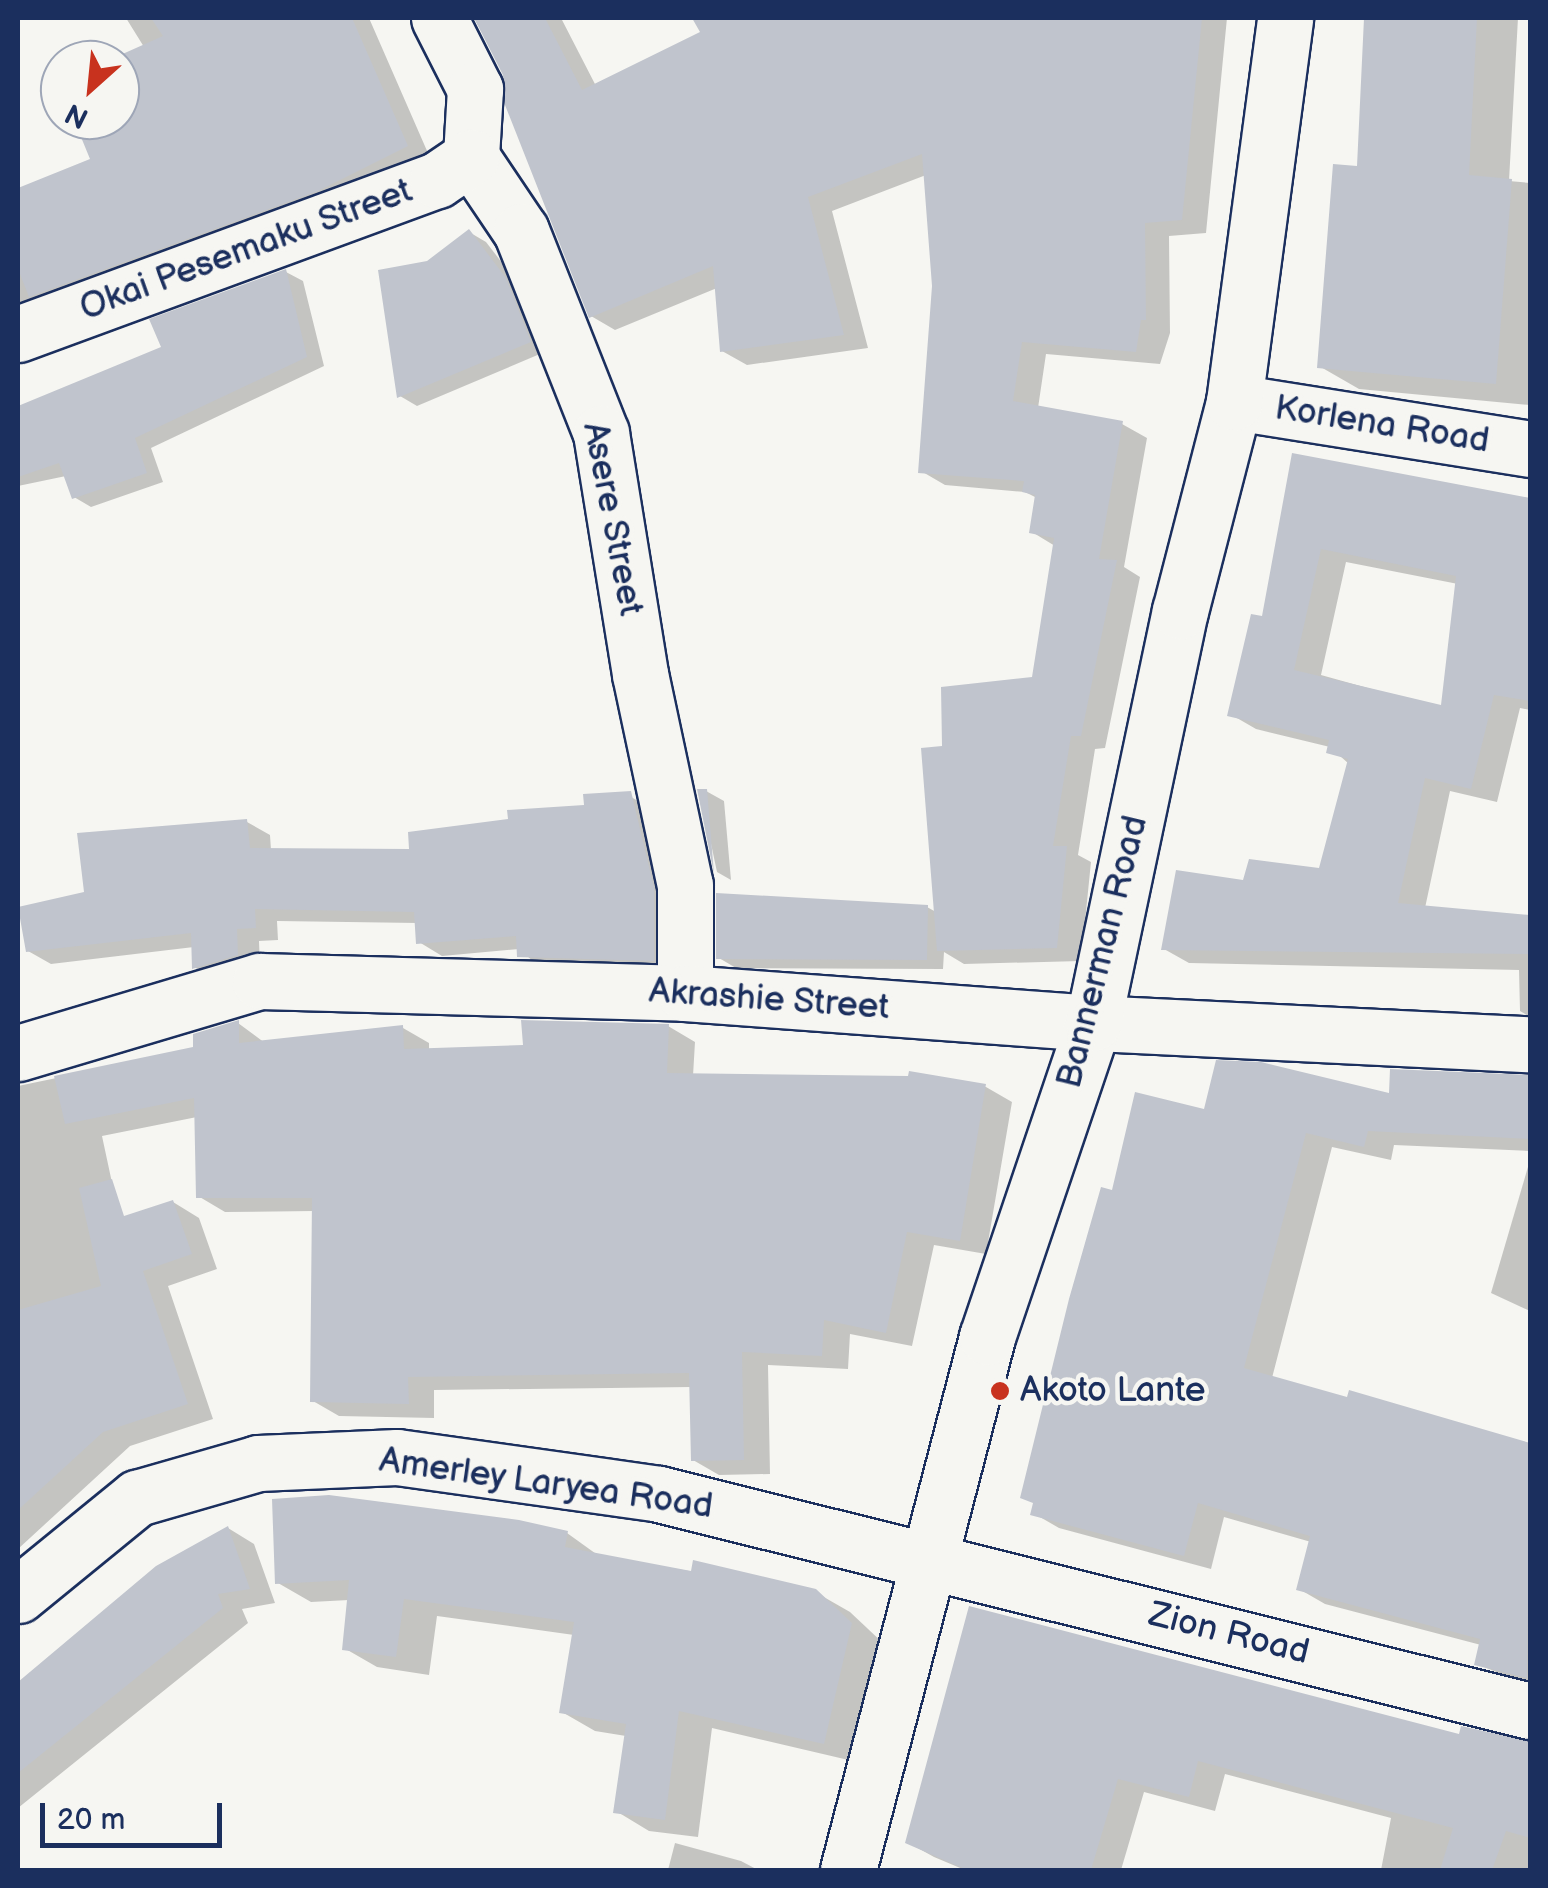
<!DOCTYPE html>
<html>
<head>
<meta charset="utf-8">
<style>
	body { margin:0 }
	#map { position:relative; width:1548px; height:1888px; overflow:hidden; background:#f6f6f2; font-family:"Balsamiq Sans",sans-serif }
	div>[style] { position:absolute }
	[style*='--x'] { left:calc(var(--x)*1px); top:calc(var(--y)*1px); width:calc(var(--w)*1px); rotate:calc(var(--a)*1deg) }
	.shadow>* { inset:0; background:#0003 }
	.building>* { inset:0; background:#c0c4cd }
	.roads { filter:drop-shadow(2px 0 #1b2f5e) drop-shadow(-2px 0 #1b2f5e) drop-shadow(0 2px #1b2f5e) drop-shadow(0 -2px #1b2f5e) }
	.street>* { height:55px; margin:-27.5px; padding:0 27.5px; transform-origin:27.5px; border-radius:27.5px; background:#f6f6f2 }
	.secondary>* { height:55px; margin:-27.5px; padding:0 27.5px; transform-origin:27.5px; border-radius:27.5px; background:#f6f6f2 }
	.dots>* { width:28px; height:28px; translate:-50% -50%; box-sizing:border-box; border:5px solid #f6f6f2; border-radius:50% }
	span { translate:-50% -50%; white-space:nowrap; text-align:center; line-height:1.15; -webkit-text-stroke:9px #f6f6f2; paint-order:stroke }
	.street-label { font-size:35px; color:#1b2f5e }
	.poi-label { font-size:35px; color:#1b2f5e }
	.left { translate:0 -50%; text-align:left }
	.frame { position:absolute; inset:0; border:20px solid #1b2f5e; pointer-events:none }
	.north { position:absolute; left:40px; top:40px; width:100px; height:100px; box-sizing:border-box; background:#f6f6f2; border:2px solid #9ea6b7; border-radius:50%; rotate:207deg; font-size:28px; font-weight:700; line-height:40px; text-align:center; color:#1b2f5e }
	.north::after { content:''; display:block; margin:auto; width:35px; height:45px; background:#c8321e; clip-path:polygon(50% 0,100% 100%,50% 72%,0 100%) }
	.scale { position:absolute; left:40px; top:1803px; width:182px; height:45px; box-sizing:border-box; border:5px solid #1b2f5e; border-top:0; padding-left:12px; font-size:30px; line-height:35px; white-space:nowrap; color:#1b2f5e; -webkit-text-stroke:8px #f6f6f2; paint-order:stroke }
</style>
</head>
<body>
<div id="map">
	<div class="shadow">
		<i style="clip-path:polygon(126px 18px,369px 18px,431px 160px,18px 307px,18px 191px,93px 160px,77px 120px,120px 120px,115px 60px,144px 47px)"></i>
		<i style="clip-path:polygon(474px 18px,561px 18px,596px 86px,703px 33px,700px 18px,1227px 18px,1206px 233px,1169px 236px,1170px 333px,1160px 364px,1046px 354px,1038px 408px,1122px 424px,1147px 438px,1124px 567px,1140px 577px,1105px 748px,1095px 749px,1078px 855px,1091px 862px,1081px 961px,964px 964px,944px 952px,943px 969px,736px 968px,719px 958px,927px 907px,936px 912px,944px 749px,1035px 679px,1055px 546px,1032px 532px,1037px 498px,1025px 492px,945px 485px,921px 471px,935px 286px,926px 175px,832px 211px,868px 348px,747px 365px,722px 351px,717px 288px,615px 330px,591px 316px,505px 74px)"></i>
		<i style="clip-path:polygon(1366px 18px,1518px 18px,1509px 181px,1530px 183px,1530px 405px,1359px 389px,1319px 366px,1360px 169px)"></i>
		<i style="clip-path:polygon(469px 232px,486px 242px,523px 290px,547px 351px,417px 406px,400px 396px,428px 263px)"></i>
		<i style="clip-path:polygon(286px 272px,303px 281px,324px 366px,151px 448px,163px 482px,91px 507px,74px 497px,66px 476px,18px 486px,18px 409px,165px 349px)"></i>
		<i style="clip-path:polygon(evenodd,1294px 456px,1530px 501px,1530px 710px,1520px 708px,1497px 802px,1450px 791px,1425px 908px,1530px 918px,1530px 1017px,1520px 1011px,1519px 970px,1189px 963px,1164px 949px,1245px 883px,1321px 871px,1349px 764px,1330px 747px,1256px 729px,1230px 714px,1264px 619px,1294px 456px,1346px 562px,1458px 584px,1443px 709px,1321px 675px,1346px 562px)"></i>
		<i style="clip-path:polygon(706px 791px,724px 801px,731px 880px,717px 872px,700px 792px)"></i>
		<i style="clip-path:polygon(631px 797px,654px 810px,676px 973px,542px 969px,519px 949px,442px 956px,419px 942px,417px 923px,277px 921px,278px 940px,259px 941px,260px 967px,217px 980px,194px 967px,194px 947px,51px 964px,28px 951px,87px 894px,247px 822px,270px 835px,271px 850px,412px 852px)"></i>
		<i style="clip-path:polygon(238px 1023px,265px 1043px,403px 1028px,429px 1043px,429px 1050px,526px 1048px,668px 1026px,695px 1042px,693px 1076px,910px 1079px,911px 1074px,986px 1087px,1012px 1102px,986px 1254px,934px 1245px,912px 1346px,850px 1334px,848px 1369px,768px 1365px,770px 1474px,719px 1475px,693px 1460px,692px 1387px,434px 1390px,434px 1418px,339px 1416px,313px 1401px,314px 1211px,225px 1212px,198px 1196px,197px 1117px,102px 1136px,120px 1220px,173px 1202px,199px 1218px,217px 1269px,168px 1286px,213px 1419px,130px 1446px,18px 1549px,18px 1086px,196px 1049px)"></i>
		<i style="clip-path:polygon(1508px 1077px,1530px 1090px,1530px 1151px,1394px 1145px,1391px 1160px,1332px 1147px,1272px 1378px,1530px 1449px,1530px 1686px,1477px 1664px,1481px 1645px,1325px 1604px,1299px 1589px,1311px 1542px,1224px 1517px,1211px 1569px,1059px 1528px,1033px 1513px,1114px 1193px,1206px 1112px,1392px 1096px)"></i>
		<i style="clip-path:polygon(1530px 1160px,1530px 1311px,1491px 1293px)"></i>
		<i style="clip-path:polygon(228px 1528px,254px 1544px,275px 1603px,242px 1609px,248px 1623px,18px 1808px,18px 1683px,157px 1568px)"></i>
		<i style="clip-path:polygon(567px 1533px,599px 1556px,815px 1592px,850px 1612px,884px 1644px,857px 1762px,712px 1728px,698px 1837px,649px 1831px,616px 1811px,626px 1736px,595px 1731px,562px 1712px,574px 1635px,437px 1616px,429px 1675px,377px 1667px,344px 1648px,349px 1600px,311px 1602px,278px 1583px)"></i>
		<i style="clip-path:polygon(971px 1609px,1461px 1737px,1530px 1742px,1530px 1870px,1381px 1870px,1391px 1818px,1225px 1774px,1215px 1811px,1144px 1792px,1121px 1870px,965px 1870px,934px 1857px,907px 1842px)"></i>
		<i style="clip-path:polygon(675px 1843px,741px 1861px,758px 1870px,668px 1870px)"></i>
	</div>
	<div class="building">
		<i style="clip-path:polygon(151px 18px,352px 18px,408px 146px,318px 191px,29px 297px,18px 269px,18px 188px,90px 159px,74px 120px,120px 120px,120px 60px,109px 60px,163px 36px)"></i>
		<i style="clip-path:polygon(474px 18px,545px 18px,582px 90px,700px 32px,692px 18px,1202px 18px,1182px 220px,1145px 223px,1146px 320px,1141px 320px,1136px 352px,1022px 342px,1013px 401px,1123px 421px,1099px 559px,1117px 560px,1081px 736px,1071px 736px,1053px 846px,1067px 846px,1057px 948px,937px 951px,921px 748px,942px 746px,941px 687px,1032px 677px,1054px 538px,1029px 533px,1035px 495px,1022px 492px,1024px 481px,918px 473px,932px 286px,922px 154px,808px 197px,844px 335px,720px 352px,713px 266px,589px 318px,505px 105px,503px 75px)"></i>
		<i style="clip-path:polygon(1364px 18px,1477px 18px,1469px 175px,1512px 179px,1496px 384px,1317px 368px,1333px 164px,1357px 166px)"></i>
		<i style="clip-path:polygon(469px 229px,506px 278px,531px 342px,397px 398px,378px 270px,427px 261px)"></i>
		<i style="clip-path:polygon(286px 269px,307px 357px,135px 438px,147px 473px,72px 499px,59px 463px,18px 477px,18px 406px,161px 347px,149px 319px)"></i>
		<i style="clip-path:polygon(evenodd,1292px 453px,1530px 498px,1530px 701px,1494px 695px,1471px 789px,1425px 778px,1398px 903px,1530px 915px,1530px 954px,1161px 950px,1176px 870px,1243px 880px,1249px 859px,1319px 868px,1348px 759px,1326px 753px,1329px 740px,1227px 716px,1251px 614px,1262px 616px,1292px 453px,1321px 549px,1456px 576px,1441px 705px,1294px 670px,1321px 549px)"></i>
		<i style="clip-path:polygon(697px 789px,707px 789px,714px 874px)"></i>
		<i style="clip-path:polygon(631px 791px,654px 888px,654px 961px,517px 957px,516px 936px,416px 944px,414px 912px,255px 909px,256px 928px,237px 929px,238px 955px,192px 969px,191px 933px,26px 952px,18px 907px,84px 892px,77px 833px,247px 819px,250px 848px,409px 849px,408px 832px,508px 819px,507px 810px,584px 805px,583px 794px)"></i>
		<i style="clip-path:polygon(716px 893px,928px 905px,927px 960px,716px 959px)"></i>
		<i style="clip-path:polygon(239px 1020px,239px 1043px,403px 1025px,404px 1049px,523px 1045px,521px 1020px,669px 1024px,667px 1073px,908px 1076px,909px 1071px,986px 1084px,960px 1241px,907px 1232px,886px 1333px,824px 1320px,822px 1356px,742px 1352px,744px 1460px,691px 1461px,689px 1373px,408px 1377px,409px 1404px,310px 1402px,312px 1198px,196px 1198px,194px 1098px,65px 1124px,54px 1076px,193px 1047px,193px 1034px)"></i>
		<i style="clip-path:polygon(1216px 1060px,1261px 1062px,1389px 1093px,1390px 1069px,1530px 1075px,1530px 1139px,1368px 1131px,1364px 1147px,1306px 1133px,1244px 1368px,1347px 1397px,1349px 1390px,1530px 1443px,1527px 1678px,1474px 1665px,1480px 1639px,1296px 1590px,1310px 1536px,1198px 1503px,1184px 1556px,1030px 1515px,1033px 1503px,1020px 1498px,1069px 1299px,1101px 1187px,1112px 1190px,1135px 1092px,1204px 1109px)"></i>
		<i style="clip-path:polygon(112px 1179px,124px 1216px,173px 1200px,192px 1254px,143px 1271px,188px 1404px,103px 1432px,18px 1510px,18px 1310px,101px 1286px,79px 1188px)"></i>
		<i style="clip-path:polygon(329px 1495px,519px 1520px,568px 1531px,565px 1547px,691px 1571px,693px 1560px,816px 1589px,852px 1623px,824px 1744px,679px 1711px,665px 1820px,613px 1813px,626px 1724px,559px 1713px,574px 1622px,404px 1599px,396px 1657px,342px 1650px,349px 1580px,275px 1584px,272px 1499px)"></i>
		<i style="clip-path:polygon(228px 1526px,250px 1589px,218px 1594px,223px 1608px,18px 1773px,18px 1682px,156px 1566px)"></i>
		<i style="clip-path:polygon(969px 1606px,1459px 1734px,1461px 1726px,1530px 1741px,1530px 1838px,1506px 1831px,1492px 1870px,1440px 1870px,1453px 1828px,1198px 1761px,1189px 1797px,1118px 1779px,1091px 1870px,967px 1870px,905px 1843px)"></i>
	</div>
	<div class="roads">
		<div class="street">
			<i style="--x:439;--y:18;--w:80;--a:63.1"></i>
			<i style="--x:475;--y:89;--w:68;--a:93.4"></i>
			<i style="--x:471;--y:157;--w:89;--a:56"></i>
			<i style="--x:521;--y:231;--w:217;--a:68.4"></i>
			<i style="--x:601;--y:433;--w:244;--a:80.8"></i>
			<i style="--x:640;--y:674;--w:216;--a:78"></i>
			<i style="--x:685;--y:885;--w:108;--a:90"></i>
			<i style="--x:18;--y:334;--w:446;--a:-20.2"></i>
			<i style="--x:437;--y:180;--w:41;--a:-34.1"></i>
			<i style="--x:1234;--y:402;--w:300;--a:9"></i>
			<i style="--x:18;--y:1053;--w:252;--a:-16.6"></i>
			<i style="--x:260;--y:981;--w:425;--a:1.6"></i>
			<i style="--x:685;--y:993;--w:409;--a:4.2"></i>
			<i style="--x:1093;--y:1023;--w:438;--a:2.8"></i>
		</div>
		<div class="secondary">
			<i style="--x:18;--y:1595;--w:154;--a:-39.2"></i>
			<i style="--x:137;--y:1498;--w:126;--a:-16.1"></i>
			<i style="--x:258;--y:1463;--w:139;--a:-2.5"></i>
			<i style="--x:397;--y:1457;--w:265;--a:8"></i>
			<i style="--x:659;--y:1494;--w:898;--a:13.99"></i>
			<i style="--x:848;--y:1870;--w:551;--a:-75.38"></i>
			<i style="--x:987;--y:1337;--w:331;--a:-71.3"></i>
			<i style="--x:1093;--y:1023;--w:421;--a:-78.1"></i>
			<i style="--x:1180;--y:611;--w:216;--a:-75.5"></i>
			<i style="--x:1234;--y:402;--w:387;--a:-82.4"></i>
		</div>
	</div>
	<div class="dots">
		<i style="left:1000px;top:1391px;background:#c8321e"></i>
	</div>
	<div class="street-label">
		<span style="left:246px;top:250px;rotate:-20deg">Okai Pesemaku Street</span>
		<span style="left:1382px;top:425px;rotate:9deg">Korlena Road</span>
		<span style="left:612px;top:519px;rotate:79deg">Asere Street</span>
		<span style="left:1103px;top:952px;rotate:-76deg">Bannerman Road</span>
		<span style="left:769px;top:1000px;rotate:4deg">Akrashie Street</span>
		<span style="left:546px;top:1484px;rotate:8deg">Amerley Laryea Road</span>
		<span style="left:1229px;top:1634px;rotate:14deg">Zion Road</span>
	</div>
	<div class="poi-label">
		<span class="left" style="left:1020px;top:1391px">Akoto Lante</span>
	</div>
	<div class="frame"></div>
	<div class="north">N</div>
	<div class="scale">20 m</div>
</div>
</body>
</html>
